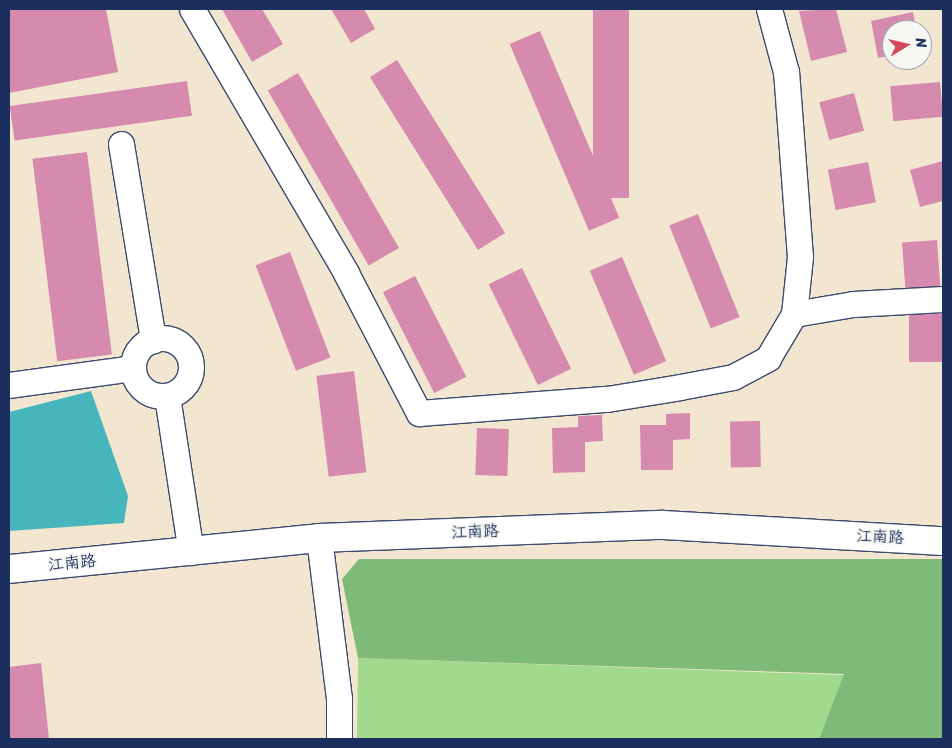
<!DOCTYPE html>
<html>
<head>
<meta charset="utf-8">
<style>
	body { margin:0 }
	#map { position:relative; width:952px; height:748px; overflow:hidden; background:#f3e6d0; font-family:Sriracha,"LXGW WenKai TC",sans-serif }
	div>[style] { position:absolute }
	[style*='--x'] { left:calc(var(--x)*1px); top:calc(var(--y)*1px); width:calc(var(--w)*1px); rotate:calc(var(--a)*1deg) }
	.green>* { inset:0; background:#a1da8c }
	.forest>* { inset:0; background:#80ba78 }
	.water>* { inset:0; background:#46b6bc }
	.building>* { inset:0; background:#d68aad; transform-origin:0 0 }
	.roads { filter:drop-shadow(1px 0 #3b4a6f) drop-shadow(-1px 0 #3b4a6f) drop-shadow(0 1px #3b4a6f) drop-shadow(0 -1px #3b4a6f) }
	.minor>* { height:25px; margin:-12.5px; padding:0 12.5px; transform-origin:12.5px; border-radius:12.5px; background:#fff }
	.minor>.ring { margin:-12.5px; padding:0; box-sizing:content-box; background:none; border:25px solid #fff; border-radius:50% }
	.major>* { height:28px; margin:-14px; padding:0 14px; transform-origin:14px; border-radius:14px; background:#fff }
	span { translate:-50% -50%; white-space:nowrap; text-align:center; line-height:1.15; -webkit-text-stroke:4px #f6f6f2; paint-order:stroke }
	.street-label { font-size:16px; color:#1b2f5e }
	.frame { position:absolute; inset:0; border:10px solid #1b2f5e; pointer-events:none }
	.north { position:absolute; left:882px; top:20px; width:50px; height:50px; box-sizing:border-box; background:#f6f6f2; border:1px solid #9ea6b7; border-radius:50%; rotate:81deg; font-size:14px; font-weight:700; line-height:20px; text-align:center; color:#1b2f5e }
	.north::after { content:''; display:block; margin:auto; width:18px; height:22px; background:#d1495b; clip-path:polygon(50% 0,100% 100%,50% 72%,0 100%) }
</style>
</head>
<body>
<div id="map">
	<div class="green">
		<i style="clip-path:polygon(358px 658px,844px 675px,819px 739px,357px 739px)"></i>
	</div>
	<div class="forest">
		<i style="clip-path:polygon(359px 559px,943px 559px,943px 739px,819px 739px,844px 674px,358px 658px,342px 579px)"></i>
	</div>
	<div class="water">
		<i style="clip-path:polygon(91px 391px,128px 496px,124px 523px,9px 531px,9px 412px)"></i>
	</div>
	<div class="building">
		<i style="clip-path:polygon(9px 9px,106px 9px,118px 72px,9px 93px)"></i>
		<i style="clip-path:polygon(222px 9px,262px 9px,283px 44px,252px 62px)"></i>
		<i style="clip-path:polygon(331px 9px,364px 9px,375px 29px,351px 43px)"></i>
		<i style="left:593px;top:9px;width:36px;height:189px"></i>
		<i style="clip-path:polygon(836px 9px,847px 52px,811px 61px,799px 11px)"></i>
		<i style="clip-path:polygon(913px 12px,916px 30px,892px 30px,892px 55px,878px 58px,871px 21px)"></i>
		<i style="left:540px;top:31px;width:203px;height:33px;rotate:67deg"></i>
		<i style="left:397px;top:60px;width:204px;height:32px;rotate:58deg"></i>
		<i style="left:298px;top:73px;width:202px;height:35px;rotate:60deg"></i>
		<i style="left:187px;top:81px;width:35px;height:179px;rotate:82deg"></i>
		<i style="left:940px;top:82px;width:35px;height:50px;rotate:85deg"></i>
		<i style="left:854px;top:93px;width:39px;height:36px;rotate:75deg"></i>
		<i style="left:87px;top:152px;width:204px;height:55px;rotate:83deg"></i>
		<i style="clip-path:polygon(943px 161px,943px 201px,920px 207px,910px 170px)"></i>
		<i style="left:868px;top:162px;width:41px;height:41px;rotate:79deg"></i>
		<i style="left:698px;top:214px;width:111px;height:31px;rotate:68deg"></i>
		<i style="left:937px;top:240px;width:49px;height:35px;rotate:86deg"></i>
		<i style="left:290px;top:252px;width:113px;height:37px;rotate:69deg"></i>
		<i style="left:622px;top:257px;width:113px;height:35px;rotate:67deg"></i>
		<i style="left:522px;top:268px;width:112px;height:37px;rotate:64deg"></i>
		<i style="left:415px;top:276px;width:113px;height:36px;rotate:63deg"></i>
		<i style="left:943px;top:314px;width:48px;height:34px;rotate:90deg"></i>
		<i style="left:354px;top:371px;width:102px;height:38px;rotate:83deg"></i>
		<i style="clip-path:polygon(690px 413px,690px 439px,673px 440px,673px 470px,641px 470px,640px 425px,666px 425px,666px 414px)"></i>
		<i style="clip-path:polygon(602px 415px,603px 441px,585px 442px,585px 472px,553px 473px,552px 428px,578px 427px,578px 416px)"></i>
		<i style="left:760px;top:421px;width:46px;height:30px;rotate:89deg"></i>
		<i style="left:477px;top:428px;width:32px;height:47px;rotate:2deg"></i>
		<i style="clip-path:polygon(41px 663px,49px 739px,9px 739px,9px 667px)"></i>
	</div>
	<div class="roads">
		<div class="minor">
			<i style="--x:192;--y:9;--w:306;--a:59.7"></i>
			<i style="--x:346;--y:273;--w:158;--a:62.5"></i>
			<i style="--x:419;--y:413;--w:189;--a:-4.3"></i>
			<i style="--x:607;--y:399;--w:74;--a:-9.3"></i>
			<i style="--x:680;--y:387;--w:54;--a:-10.7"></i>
			<i style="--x:733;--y:377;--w:40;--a:-28"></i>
			<i style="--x:768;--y:358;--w:51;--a:-59.4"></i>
			<i style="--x:794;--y:314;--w:57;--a:-84"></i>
			<i style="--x:800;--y:257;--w:186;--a:-94.3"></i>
			<i style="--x:786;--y:72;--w:65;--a:-105.1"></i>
			<i style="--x:121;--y:144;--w:199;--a:80.7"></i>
			<i style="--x:794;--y:314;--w:60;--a:-9.6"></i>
			<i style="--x:853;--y:304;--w:90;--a:-3.2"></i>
			<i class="ring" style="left:133px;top:338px;width:33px;height:33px"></i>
			<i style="--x:9;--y:385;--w:125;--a:-7.8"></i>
			<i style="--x:167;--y:396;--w:158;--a:81.3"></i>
			<i style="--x:319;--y:538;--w:161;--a:82.9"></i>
			<i style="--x:339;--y:698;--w:41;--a:90"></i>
		</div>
		<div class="major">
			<i style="--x:9;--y:569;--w:312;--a:-5.7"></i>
			<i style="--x:319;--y:538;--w:344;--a:-2.2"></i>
			<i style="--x:663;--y:525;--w:280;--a:3.3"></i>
		</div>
	</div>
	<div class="street-label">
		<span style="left:475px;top:532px;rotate:-2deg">江南路</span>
		<span style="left:880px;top:537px;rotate:3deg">江南路</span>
		<span style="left:72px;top:563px;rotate:-5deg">江南路</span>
	</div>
	<div class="frame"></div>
	<div class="north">N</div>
</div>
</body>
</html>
